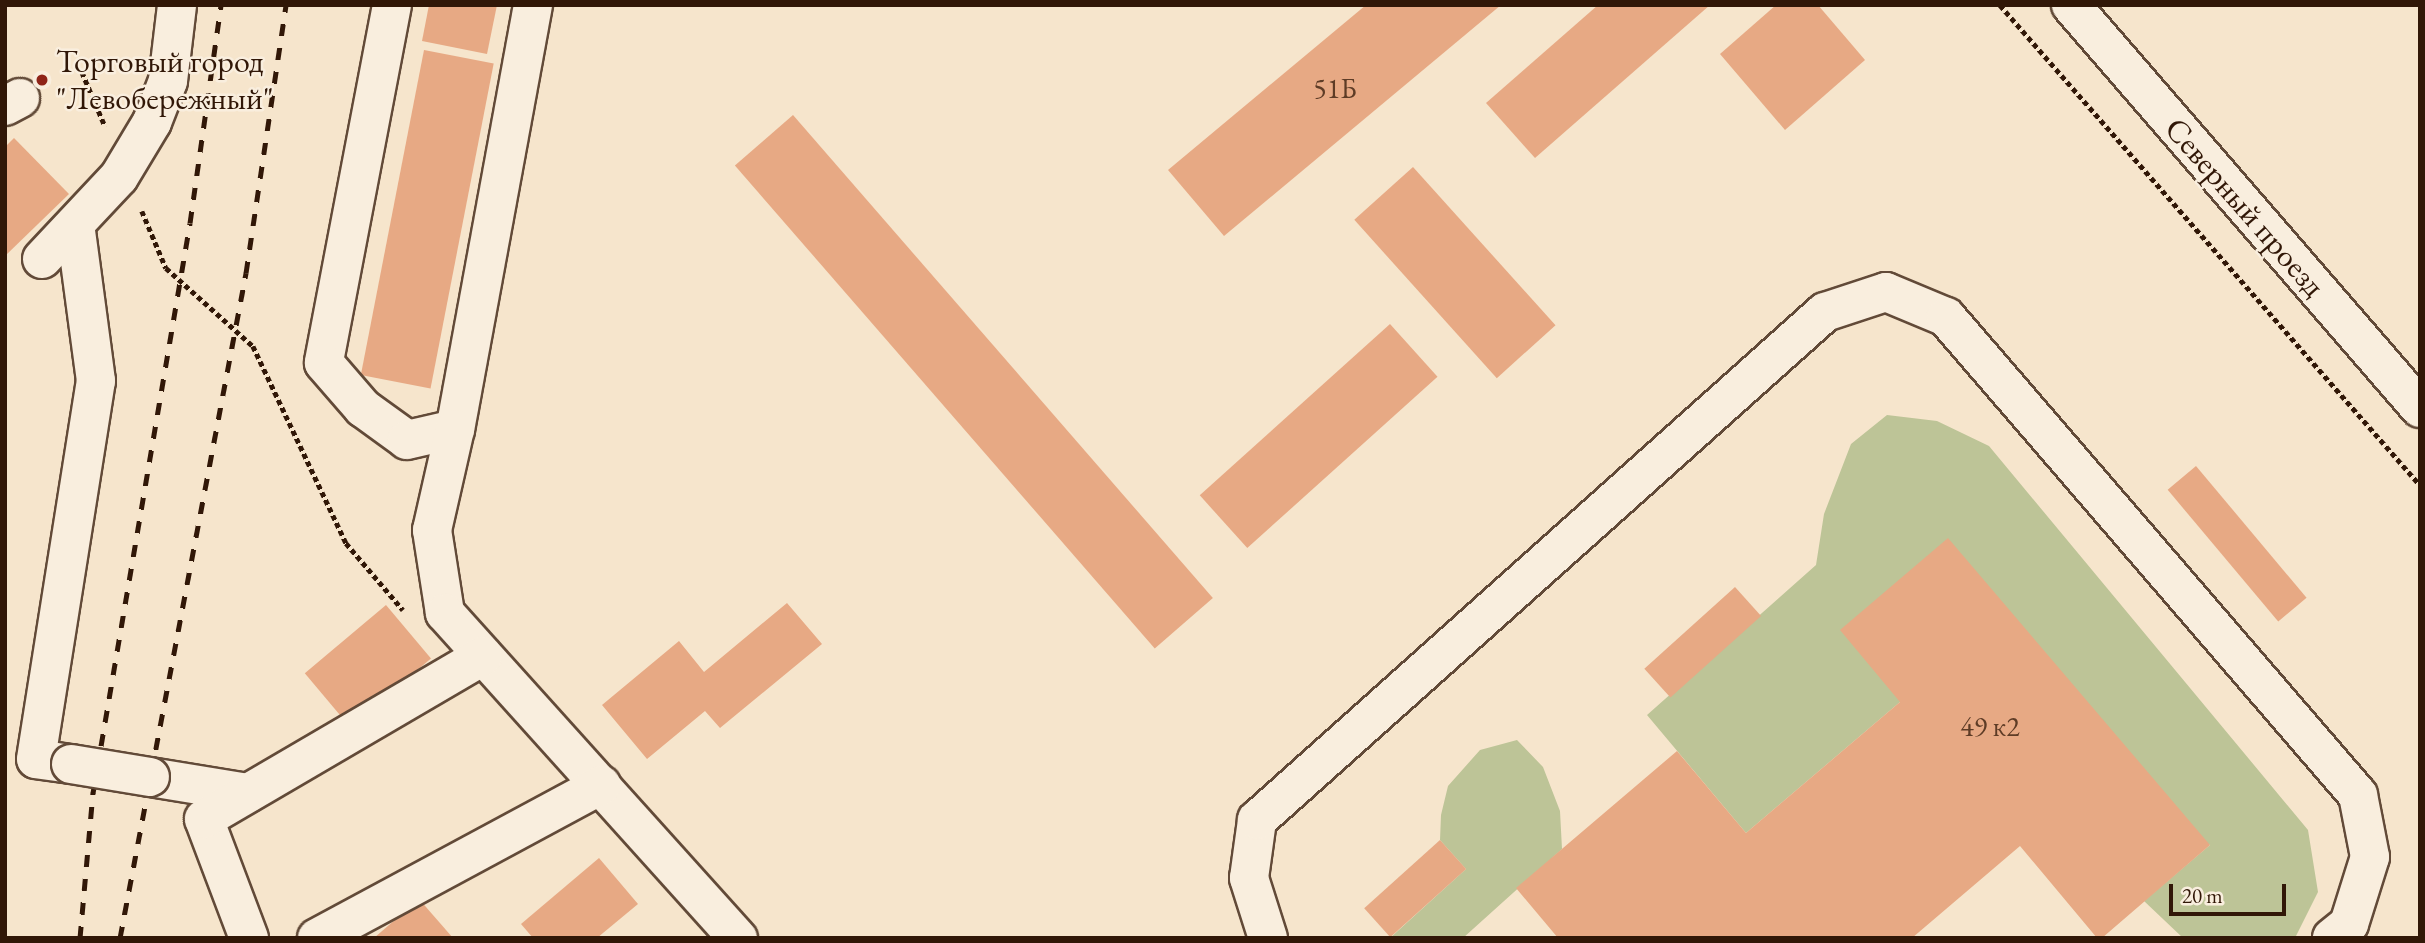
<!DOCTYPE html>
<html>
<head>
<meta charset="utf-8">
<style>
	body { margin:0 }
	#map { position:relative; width:2425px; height:943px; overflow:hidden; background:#f6e5cc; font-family:"EB Garamond",serif }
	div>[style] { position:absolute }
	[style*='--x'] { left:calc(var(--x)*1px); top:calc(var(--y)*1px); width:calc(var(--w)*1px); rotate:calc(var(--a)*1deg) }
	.green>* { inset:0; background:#bdc497 }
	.building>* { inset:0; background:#e7a984; transform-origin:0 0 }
	.path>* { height:4.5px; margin-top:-2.25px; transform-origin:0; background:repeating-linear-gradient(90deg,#311707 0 5px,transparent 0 8.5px) }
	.roads { filter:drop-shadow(2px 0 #624a38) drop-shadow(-2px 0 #624a38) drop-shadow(0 2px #624a38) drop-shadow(0 -2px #624a38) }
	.minor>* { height:38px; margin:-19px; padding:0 19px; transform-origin:19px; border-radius:19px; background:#f9eede }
	.rail>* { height:5px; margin-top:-2.5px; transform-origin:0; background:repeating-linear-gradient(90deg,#311707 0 12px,transparent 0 24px) }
	.bridges { filter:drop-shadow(2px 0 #624a38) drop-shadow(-2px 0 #624a38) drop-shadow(0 2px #624a38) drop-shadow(0 -2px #624a38) }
	.minor-bridge>* { height:38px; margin:-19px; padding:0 19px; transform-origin:19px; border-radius:19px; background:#f9eede }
	.dots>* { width:19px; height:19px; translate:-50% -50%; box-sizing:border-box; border:4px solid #f9eede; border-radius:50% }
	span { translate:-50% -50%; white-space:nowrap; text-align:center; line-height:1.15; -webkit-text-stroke:5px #f9eede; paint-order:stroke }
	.number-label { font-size:28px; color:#5e3c26 }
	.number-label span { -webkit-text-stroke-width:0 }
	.poi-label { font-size:32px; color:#311707 }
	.left { translate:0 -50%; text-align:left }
	.street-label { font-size:32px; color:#311707 }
	.frame { position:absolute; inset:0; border:7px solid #311707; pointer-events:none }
	.scale { position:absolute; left:2169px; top:884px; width:117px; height:32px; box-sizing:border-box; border:4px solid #311707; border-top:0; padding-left:9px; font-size:21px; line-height:24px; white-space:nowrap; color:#311707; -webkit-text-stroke:5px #f9eede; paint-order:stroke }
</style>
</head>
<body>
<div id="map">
	<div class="green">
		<i style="clip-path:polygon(1887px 415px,1937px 421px,1989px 446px,2308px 830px,2318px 892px,2295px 938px,2183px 938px,2144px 901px,2210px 845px,1900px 702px,1746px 833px,1647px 715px,1816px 565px,1824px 514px,1851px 444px)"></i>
		<i style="clip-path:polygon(1517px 740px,1543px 767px,1560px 811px,1562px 849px,1463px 938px,1390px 938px,1466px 869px,1440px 840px,1441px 815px,1448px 786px,1480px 750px)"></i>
	</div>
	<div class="building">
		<i style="clip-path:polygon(429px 5px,497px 5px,487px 54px,422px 41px)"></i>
		<i style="clip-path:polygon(1366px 5px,1501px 5px,1224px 236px,1168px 170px)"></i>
		<i style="clip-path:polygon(1598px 5px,1710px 5px,1535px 158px,1486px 103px)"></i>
		<i style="clip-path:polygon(1776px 5px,1818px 5px,1865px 60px,1785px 130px,1720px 54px)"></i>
		<i style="left:424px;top:50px;width:71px;height:331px;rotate:11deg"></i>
		<i style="left:793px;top:115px;width:640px;height:77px;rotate:49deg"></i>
		<i style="clip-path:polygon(14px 138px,69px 194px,5px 256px,5px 147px)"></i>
		<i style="left:1413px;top:167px;width:213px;height:79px;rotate:48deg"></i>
		<i style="left:1390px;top:324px;width:71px;height:256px;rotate:48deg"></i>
		<i style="left:2196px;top:466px;width:172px;height:37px;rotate:50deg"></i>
		<i style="clip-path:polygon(1948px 538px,2210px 845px,2102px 938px,2097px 938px,2020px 846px,1912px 938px,1558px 938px,1516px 888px,1677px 751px,1746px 833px,1900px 702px,1840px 630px)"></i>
		<i style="left:1735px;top:587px;width:39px;height:122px;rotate:48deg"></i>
		<i style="clip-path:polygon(787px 603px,822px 644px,720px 728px,705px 711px,647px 759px,602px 705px,679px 641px,704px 672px)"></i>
		<i style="left:386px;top:605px;width:70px;height:106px;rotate:50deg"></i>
		<i style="left:1440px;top:840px;width:39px;height:102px;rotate:48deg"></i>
		<i style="clip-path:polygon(599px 858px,638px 904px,597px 938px,533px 938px,521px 924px)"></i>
		<i style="clip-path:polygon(419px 899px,453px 938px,374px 938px)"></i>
	</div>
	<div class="path">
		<i style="--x:2000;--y:5;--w:638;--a:48.81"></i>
		<i style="--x:82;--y:72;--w:59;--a:66.9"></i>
		<i style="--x:142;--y:211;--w:62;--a:67.2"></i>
		<i style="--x:166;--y:268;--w:117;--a:41.9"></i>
		<i style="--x:253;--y:346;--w:218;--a:64.7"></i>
		<i style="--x:346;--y:543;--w:88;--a:49.6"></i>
	</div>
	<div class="roads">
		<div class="minor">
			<i style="--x:392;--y:5;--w:364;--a:100.8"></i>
			<i style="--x:324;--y:363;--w:60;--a:49.1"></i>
			<i style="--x:363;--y:408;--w:54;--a:36"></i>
			<i style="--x:407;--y:440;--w:49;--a:-12.9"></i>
			<i style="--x:533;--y:5;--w:431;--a:100.4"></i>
			<i style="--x:455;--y:429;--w:104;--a:102.8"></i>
			<i style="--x:432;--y:530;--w:84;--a:81.1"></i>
			<i style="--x:445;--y:613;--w:438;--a:48"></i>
			<i style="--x:2071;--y:5;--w:533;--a:49.11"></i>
			<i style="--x:5;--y:106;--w:17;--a:-28"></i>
			<i style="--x:42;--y:259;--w:112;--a:-46.8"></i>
			<i style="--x:119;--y:177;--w:64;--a:-59"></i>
			<i style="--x:152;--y:122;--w:44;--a:-68.7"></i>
			<i style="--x:168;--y:81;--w:77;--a:-83.2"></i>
			<i style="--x:71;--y:764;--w:35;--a:-172"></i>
			<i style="--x:36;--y:759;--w:383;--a:-81"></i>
			<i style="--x:96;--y:381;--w:158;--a:-97.6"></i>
			<i style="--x:150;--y:777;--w:99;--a:9.3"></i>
			<i style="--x:249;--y:938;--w:127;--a:-110.7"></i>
			<i style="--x:204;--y:819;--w:323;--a:-30.3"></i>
			<i style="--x:317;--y:938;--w:323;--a:-28.3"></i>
			<i style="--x:1268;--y:938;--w:63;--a:-107.6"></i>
			<i style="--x:1249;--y:878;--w:59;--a:-82.1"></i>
			<i style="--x:1257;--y:820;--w:762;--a:-41.81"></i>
			<i style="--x:1825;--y:312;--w:64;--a:-18.2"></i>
			<i style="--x:1886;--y:292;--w:65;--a:22.6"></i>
			<i style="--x:1946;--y:317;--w:631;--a:49.24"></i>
			<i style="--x:2358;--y:795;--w:63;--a:79"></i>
			<i style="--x:2370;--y:857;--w:70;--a:107.4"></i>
			<i style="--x:2349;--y:924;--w:22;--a:141"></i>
		</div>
	</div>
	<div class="rail">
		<i style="--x:80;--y:938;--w:146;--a:-84.9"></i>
		<i style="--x:93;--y:793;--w:578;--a:-80.34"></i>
		<i style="--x:190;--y:223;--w:220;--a:-81.9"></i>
		<i style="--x:120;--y:938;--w:677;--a:-79.27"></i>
		<i style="--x:246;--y:273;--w:271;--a:-81.5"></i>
	</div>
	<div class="bridges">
		<div class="minor-bridge">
			<i style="--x:71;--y:764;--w:80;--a:9.3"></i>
		</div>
	</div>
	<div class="dots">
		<i style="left:42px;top:80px;background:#8f2418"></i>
	</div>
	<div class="number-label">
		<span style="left:1335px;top:88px">51Б</span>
		<span style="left:1990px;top:726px">49 к2</span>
	</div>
	<div class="poi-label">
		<span class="left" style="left:56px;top:80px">Торговый город<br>"Левобережный"</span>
	</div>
	<div class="street-label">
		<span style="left:2245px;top:207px;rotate:49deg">Северный проезд</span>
	</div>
	<div class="frame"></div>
	<div class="scale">20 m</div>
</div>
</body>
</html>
